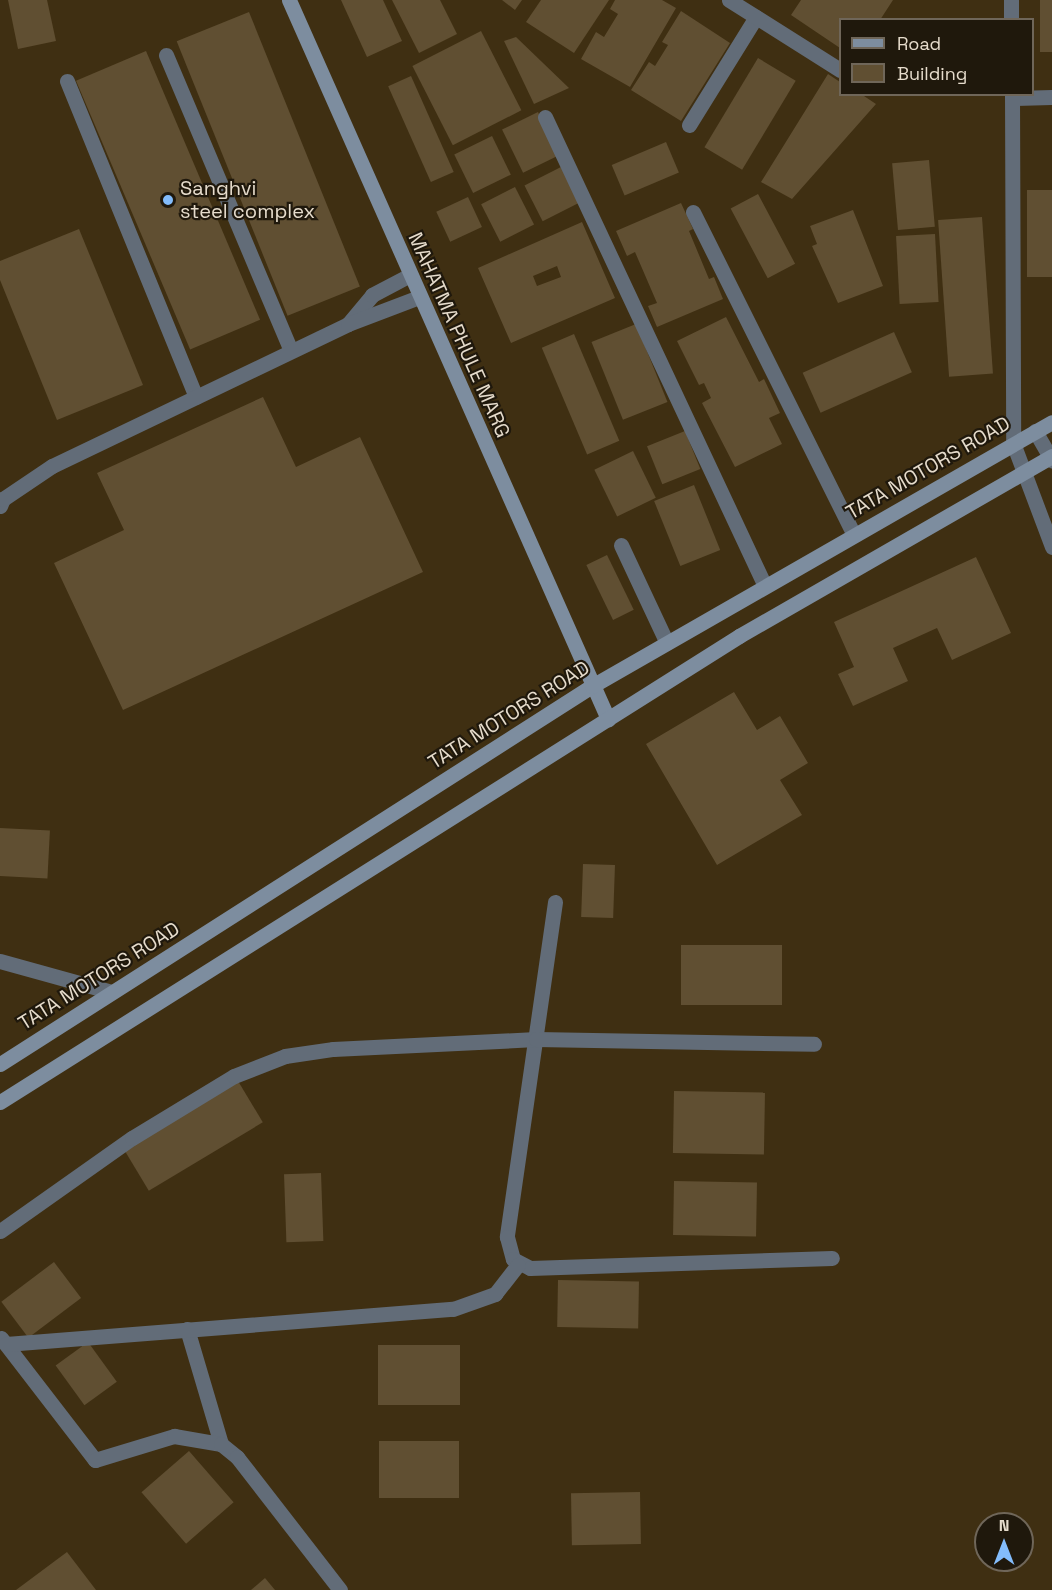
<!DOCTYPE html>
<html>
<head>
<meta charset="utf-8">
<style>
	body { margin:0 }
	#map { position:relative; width:1052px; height:1590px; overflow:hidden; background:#3f2f12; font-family:"Space Grotesk",sans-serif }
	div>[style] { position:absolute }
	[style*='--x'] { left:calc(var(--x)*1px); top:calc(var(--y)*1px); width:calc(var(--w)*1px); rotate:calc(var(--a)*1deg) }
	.building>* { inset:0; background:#604f32; transform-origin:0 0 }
	.lane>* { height:15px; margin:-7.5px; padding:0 7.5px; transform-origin:7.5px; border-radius:7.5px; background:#626c78 }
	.street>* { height:15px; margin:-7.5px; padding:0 7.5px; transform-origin:7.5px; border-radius:7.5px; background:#626c78 }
	.secondary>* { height:15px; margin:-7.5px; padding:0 7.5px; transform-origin:7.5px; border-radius:7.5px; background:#7d8d9f }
	.dots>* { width:16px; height:16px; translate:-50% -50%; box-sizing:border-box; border:3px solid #1f180c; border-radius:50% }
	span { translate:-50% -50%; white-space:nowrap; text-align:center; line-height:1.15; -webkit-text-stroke:4.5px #1f180c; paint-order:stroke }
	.poi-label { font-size:20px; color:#e6dccc }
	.left { translate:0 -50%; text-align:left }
	.street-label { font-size:20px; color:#e6dccc }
	.legend { position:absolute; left:839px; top:18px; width:195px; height:78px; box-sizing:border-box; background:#1f180c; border:2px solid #6f6659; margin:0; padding:8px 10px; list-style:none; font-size:18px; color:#e6dccc }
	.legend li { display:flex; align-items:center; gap:12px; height:30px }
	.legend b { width:30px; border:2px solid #6f6659 }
	.north { position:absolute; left:974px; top:1512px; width:60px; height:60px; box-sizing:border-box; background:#1f180c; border:2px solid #6f6659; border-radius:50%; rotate:0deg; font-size:16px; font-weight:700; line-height:24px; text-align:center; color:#e6dccc }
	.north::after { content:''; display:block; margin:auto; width:21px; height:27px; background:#83bcfb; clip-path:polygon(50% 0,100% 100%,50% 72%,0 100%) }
</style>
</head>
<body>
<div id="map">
	<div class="building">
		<i style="clip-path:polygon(8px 0,47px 0,56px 41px,18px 49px)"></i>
		<i style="clip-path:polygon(341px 0,383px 0,402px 41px,367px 57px)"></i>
		<i style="clip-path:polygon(392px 0,440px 0,457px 34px,419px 53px)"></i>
		<i style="clip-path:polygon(502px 0,522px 0,515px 10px)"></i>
		<i style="clip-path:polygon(541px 0,609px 0,574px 53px,526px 22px)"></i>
		<i style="clip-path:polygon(615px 0,662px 0,676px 8px,630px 87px,581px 59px,596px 32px,604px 37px,618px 14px,610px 9px)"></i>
		<i style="clip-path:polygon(801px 0,893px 0,880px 20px,840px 20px,840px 48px,791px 15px)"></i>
		<i style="left:1040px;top:0;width:12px;height:52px"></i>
		<i style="clip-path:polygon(681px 11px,730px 43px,681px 121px,631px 90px,649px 62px,655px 66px,668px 45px,662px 42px)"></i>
		<i style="left:249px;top:12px;width:296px;height:78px;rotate:68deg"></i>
		<i style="left:481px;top:31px;width:89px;height:77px;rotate:63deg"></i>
		<i style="clip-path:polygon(516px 37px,569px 88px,534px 104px,504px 41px)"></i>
		<i style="left:146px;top:51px;width:292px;height:76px;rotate:67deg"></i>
		<i style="left:758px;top:58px;width:44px;height:104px;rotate:31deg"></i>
		<i style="clip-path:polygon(828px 74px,840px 82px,840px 94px,861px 94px,876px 104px,792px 199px,761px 182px)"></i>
		<i style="left:411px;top:76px;width:105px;height:25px;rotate:66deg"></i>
		<i style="left:538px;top:112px;width:48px;height:40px;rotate:64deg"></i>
		<i style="left:492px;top:136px;width:43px;height:42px;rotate:64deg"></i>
		<i style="left:666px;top:142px;width:33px;height:59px;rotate:67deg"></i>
		<i style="left:929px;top:160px;width:67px;height:37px;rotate:85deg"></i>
		<i style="left:561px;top:167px;width:40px;height:41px;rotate:63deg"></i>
		<i style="left:515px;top:187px;width:42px;height:38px;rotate:63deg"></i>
		<i style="left:1027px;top:190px;width:25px;height:87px"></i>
		<i style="left:758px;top:194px;width:79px;height:31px;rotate:62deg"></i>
		<i style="left:468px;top:197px;width:33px;height:35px;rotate:65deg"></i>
		<i style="clip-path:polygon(681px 203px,693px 229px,689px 231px,709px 279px,714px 277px,723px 299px,657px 327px,648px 306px,657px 303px,635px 252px,627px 256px,616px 231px)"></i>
		<i style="clip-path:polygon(853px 210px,883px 286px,838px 303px,812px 246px,817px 244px,810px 226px)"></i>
		<i style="left:982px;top:217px;width:157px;height:44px;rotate:86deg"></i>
		<i style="clip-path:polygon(evenodd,582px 222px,615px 298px,511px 343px,478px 268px,582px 222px,557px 266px,561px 277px,537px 286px,533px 276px,557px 266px)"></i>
		<i style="clip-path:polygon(79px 229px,143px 385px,57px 420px,0 280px,0 261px)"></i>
		<i style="left:935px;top:234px;width:68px;height:39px;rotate:87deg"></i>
		<i style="clip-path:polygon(726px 317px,759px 382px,764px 379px,780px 413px,769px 418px,782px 444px,735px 467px,702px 403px,711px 398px,704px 383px,699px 385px,677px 341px)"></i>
		<i style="left:636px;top:324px;width:84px;height:48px;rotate:68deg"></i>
		<i style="left:894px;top:332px;width:44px;height:100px;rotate:66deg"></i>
		<i style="left:574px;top:334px;width:116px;height:35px;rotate:67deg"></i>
		<i style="clip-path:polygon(263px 397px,296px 467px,360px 437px,423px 572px,123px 710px,54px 563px,124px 530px,97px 473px)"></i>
		<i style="left:685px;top:431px;width:41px;height:41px;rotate:68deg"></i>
		<i style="left:633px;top:451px;width:52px;height:43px;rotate:64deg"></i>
		<i style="left:694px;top:485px;width:70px;height:43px;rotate:68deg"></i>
		<i style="left:607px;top:555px;width:61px;height:23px;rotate:64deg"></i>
		<i style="clip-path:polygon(976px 557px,1011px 633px,952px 660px,937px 628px,893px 648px,908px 681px,853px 706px,838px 674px,854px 667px,834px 622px)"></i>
		<i style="clip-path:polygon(734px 692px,757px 730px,780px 716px,808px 763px,780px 780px,802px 815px,717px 865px,646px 744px)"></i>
		<i style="left:0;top:828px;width:50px;height:48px;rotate:3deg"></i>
		<i style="left:583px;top:864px;width:32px;height:53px;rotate:2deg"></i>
		<i style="left:782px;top:945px;width:60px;height:101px;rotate:90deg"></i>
		<i style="left:235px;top:1076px;width:54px;height:133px;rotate:59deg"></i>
		<i style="left:674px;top:1091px;width:91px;height:62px;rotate:1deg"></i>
		<i style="left:321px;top:1173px;width:68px;height:37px;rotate:88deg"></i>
		<i style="left:674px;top:1181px;width:83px;height:54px;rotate:1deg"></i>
		<i style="left:54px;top:1262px;width:45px;height:66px;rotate:53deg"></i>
		<i style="left:558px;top:1280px;width:81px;height:47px;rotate:1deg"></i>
		<i style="left:88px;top:1342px;width:49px;height:40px;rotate:54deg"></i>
		<i style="left:378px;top:1345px;width:82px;height:60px"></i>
		<i style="left:379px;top:1441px;width:80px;height:57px"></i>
		<i style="left:189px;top:1451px;width:68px;height:63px;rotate:49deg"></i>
		<i style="left:640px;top:1492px;width:52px;height:69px;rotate:89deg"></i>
		<i style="clip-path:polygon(67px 1552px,96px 1590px,16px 1590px)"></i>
		<i style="clip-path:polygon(265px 1578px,275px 1590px,251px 1590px)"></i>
	</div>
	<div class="lane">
		<i style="--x:166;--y:55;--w:321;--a:67.1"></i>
		<i style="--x:67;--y:81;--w:341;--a:67.8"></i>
		<i style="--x:1012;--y:98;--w:40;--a:-1.4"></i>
		<i style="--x:689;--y:125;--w:127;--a:-58.2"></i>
		<i style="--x:348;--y:324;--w:38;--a:-50"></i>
		<i style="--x:372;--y:295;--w:41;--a:-27.8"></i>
		<i style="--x:1035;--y:431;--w:34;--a:60"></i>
		<i style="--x:0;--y:506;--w:8;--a:-67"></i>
		<i style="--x:3;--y:499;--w:59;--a:-34"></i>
		<i style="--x:52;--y:466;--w:328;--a:-25.6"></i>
		<i style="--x:348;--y:324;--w:76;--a:-20.8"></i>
		<i style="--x:621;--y:545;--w:108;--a:64.9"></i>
		<i style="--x:555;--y:902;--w:338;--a:98.2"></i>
		<i style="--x:507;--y:1237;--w:23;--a:75"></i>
		<i style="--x:513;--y:1259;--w:19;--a:28"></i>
		<i style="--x:530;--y:1268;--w:302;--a:-1.9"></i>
		<i style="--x:0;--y:961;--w:116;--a:15.5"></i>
		<i style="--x:0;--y:1231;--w:161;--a:-35.2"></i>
		<i style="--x:132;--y:1138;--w:119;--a:-31.3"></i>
		<i style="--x:234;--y:1076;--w:55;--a:-21.4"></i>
		<i style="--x:285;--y:1056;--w:49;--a:-8.3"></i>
		<i style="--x:333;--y:1049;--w:203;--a:-2.8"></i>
		<i style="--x:536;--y:1039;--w:278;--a:1"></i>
		<i style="--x:187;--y:1329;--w:120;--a:73.5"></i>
		<i style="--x:1;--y:1338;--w:154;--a:52.4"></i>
		<i style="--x:95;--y:1460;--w:83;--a:-16.9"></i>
		<i style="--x:174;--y:1436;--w:48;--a:9.7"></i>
		<i style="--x:221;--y:1444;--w:21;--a:39"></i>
		<i style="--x:237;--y:1457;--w:168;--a:52.2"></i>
		<i style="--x:6;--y:1344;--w:448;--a:-4.5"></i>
		<i style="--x:453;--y:1309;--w:45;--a:-19.7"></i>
		<i style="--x:495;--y:1294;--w:37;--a:-52"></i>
	</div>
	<div class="street">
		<i style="--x:729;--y:0;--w:131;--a:32.2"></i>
		<i style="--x:1011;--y:0;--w:20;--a:90"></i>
		<i style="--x:1012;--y:94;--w:349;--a:89.8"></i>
		<i style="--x:1013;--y:443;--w:111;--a:69.4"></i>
		<i style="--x:545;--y:117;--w:518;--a:64.87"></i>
		<i style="--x:693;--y:212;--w:361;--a:63.5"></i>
	</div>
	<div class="secondary">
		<i style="--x:289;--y:0;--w:787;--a:66.07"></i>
		<i style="--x:0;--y:1064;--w:702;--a:-32.56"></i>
		<i style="--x:592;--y:686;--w:530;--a:-29.85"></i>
		<i style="--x:0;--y:1102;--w:874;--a:-32.23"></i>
		<i style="--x:739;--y:636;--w:361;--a:-29.9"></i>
	</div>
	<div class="dots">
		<i style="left:168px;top:200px;background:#83bcfb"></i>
	</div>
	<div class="poi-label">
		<span class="left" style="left:180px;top:200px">Sanghvi<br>steel complex</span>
	</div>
	<div class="street-label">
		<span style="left:459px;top:335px;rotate:66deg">MAHATMA PHULE MARG</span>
		<span style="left:928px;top:468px;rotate:-30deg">TATA MOTORS ROAD</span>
		<span style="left:509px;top:715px;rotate:-32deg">TATA MOTORS ROAD</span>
		<span style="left:99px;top:976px;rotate:-32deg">TATA MOTORS ROAD</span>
	</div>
	<ul class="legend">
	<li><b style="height:8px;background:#7d8d9f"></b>Road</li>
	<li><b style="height:16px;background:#604f32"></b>Building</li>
	</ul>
	<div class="north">N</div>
</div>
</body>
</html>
